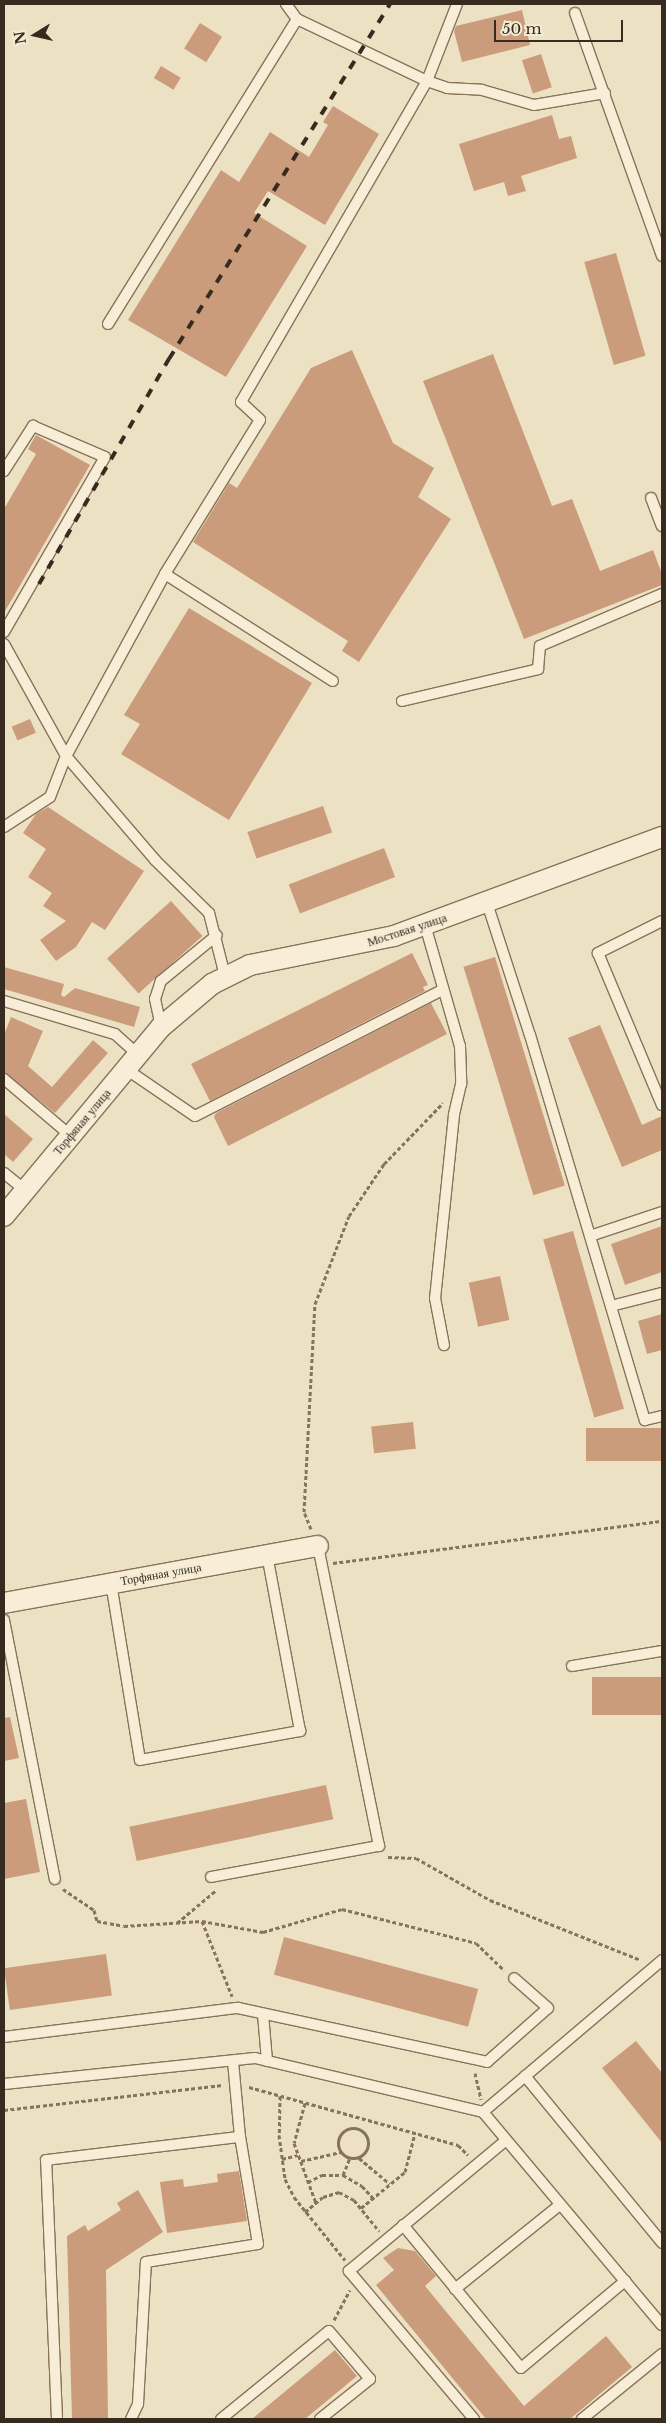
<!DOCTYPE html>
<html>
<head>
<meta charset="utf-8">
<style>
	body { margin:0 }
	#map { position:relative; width:666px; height:2423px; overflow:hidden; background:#ede1c4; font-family:"Libre Baskerville",serif }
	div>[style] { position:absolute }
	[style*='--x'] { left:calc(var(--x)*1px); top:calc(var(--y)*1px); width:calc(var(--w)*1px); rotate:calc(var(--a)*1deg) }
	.building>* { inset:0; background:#ca9c7b; transform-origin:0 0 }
	.path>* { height:3px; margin-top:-1.5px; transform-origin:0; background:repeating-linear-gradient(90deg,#87735b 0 4px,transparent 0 6.5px) }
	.path>.ring { margin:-1.5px; padding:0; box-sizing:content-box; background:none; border:3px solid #87735b; border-radius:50% }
	.roads { filter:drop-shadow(1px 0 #87735b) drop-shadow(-1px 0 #87735b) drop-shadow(0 1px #87735b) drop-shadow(0 -1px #87735b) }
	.service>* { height:10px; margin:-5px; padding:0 5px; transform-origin:5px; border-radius:5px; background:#f8eed7 }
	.minor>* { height:20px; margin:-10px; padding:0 10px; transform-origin:10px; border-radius:10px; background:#f8eed7 }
	.rail>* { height:4px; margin-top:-2px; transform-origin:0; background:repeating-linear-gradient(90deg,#372b1f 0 9px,transparent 0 18px) }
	span { translate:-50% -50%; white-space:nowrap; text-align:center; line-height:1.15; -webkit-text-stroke:4.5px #f4ebd4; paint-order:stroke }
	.street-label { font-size:12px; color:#372b1f }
	.frame { position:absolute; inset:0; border:5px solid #372b1f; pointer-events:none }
	.north { position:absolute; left:10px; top:10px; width:50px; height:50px; -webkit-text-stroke:4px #f4ebd4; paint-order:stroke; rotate:260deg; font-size:14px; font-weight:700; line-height:20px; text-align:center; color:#372b1f }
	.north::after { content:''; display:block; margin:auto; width:18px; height:22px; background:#372b1f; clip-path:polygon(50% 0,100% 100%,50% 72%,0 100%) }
	.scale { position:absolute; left:494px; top:20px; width:129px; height:22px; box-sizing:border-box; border:2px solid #372b1f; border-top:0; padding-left:6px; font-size:15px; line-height:18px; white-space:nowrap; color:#372b1f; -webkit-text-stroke:4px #f4ebd4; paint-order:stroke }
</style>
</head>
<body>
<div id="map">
	<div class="building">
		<i style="clip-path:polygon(522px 10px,530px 45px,462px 62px,454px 31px,456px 26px)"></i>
		<i style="left:200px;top:23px;width:26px;height:30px;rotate:32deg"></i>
		<i style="left:541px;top:54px;width:35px;height:20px;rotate:72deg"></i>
		<i style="left:161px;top:66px;width:23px;height:14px;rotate:31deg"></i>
		<i style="clip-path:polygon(333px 106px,379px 134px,325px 225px,268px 191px,254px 213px,307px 246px,226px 377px,128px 320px,221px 170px,239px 182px,270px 132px,309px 157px,328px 125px,323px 122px)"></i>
		<i style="clip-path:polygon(552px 115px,559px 139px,571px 136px,577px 158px,521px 176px,526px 191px,508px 196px,504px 182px,474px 191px,459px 144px)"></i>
		<i style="left:616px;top:253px;width:107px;height:33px;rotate:74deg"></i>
		<i style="clip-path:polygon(352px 350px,393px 443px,434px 468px,418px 497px,451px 519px,359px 662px,342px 651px,348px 641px,193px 542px,229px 483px,237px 488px,311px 368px)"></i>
		<i style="clip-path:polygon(493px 354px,552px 506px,572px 499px,600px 571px,653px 550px,662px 574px,662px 585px,524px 639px,423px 381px)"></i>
		<i style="clip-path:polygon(36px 435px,90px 465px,4px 613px,4px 509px,36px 454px,28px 449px)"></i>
		<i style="clip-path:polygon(189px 608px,312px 683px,229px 820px,121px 754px,140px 724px,124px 715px)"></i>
		<i style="left:30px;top:719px;width:15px;height:20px;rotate:67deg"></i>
		<i style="left:323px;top:806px;width:28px;height:80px;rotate:71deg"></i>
		<i style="clip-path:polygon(48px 807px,144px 871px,105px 930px,92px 922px,76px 947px,56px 961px,40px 940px,66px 921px,43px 906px,52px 893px,28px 877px,46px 849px,23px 833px,36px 814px)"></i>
		<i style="left:384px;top:848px;width:31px;height:102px;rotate:69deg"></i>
		<i style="left:171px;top:901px;width:47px;height:86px;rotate:48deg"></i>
		<i style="clip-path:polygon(412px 953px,428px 985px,423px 987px,425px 991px,210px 1101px,191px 1064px)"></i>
		<i style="left:495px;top:957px;width:239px;height:33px;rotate:73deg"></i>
		<i style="clip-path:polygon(4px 967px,64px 984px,61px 995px,64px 997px,75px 988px,140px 1007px,134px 1027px,4px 989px)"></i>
		<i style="clip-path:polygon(431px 1003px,447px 1034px,228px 1146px,214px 1117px,216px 1113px)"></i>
		<i style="clip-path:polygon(11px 1017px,43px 1031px,28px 1066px,52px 1087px,93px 1040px,108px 1053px,55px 1113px,4px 1072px,4px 1035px)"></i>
		<i style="clip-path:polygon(600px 1025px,642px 1125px,662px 1116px,662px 1150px,622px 1167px,568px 1038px)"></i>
		<i style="clip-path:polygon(4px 1114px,33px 1139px,13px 1162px,4px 1154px)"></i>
		<i style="clip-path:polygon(662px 1226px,662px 1272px,625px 1285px,611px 1244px)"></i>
		<i style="left:573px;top:1231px;width:185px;height:31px;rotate:74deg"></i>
		<i style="left:500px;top:1276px;width:45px;height:32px;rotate:78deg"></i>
		<i style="clip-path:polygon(662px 1314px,662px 1350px,647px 1354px,638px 1321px)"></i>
		<i style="left:413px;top:1422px;width:27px;height:42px;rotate:84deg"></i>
		<i style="left:662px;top:1428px;width:33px;height:76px;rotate:90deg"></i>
		<i style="left:662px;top:1677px;width:38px;height:70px;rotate:90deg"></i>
		<i style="clip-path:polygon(10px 1717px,19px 1758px,4px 1761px,4px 1718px)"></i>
		<i style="left:326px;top:1785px;width:35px;height:201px;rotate:78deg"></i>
		<i style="clip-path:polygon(26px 1799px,40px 1872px,4px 1879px,4px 1803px)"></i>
		<i style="left:284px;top:1937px;width:201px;height:39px;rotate:15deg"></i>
		<i style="left:106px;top:1954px;width:42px;height:103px;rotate:82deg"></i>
		<i style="clip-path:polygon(636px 2041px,662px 2073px,662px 2143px,602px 2068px)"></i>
		<i style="clip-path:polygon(239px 2171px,247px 2221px,167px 2233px,160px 2182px,183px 2179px,184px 2187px,218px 2182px,217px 2174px)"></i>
		<i style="clip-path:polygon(138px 2190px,163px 2232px,106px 2270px,108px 2419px,72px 2419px,67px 2236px,85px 2225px,88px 2231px,121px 2210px,117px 2203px)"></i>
		<i style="clip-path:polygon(398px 2248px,415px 2251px,436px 2276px,425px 2286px,524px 2406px,606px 2336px,632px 2367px,570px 2419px,486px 2419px,376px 2285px,394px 2270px,383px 2258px)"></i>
		<i style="clip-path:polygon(335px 2350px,357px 2376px,305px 2419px,252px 2419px)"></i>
	</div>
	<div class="path">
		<i style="--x:311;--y:1529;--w:18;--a:-112"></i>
		<i style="--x:304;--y:1512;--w:208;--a:-87"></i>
		<i style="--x:315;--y:1304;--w:94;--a:-68.9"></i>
		<i style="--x:349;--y:1216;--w:63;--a:-56.1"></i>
		<i style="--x:384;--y:1164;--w:85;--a:-46"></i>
		<i style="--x:333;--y:1563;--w:332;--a:-7.3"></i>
		<i style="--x:388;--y:1857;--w:28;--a:2"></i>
		<i style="--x:416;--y:1858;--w:85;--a:29.6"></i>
		<i style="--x:490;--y:1900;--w:162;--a:21.7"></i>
		<i style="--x:63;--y:1889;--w:37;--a:34"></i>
		<i style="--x:94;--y:1910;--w:11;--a:75"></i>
		<i style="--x:97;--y:1921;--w:27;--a:10"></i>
		<i style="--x:124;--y:1926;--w:78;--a:-3.7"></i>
		<i style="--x:202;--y:1921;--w:81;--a:68.2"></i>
		<i style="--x:202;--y:1921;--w:62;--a:10.2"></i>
		<i style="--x:263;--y:1932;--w:82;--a:-16.2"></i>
		<i style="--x:342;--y:1909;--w:138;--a:14.2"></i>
		<i style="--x:476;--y:1943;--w:39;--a:44"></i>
		<i style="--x:177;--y:1923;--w:50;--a:-40.1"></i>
		<i style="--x:475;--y:2073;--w:27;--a:77"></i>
		<i style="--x:249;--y:2087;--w:217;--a:15.5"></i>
		<i style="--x:458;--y:2145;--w:14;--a:45"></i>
		<i style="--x:280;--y:2096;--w:39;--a:91"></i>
		<i style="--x:279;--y:2135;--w:44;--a:82.2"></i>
		<i style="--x:285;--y:2179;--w:20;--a:63"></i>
		<i style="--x:294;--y:2197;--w:81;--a:51"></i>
		<i style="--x:305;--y:2103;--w:41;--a:105.4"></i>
		<i style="--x:294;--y:2143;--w:64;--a:69.9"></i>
		<i style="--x:4;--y:2110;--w:220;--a:-6.5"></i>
		<i class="ring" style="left:338px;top:2128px;width:27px;height:27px"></i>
		<i style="--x:359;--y:2158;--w:40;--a:40"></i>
		<i style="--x:282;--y:2159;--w:16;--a:-14"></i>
		<i style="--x:301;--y:2161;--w:41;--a:-12.7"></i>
		<i style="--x:343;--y:2175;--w:18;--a:-68"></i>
		<i style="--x:308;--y:2182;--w:16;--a:-27"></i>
		<i style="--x:322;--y:2175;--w:21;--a:0"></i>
		<i style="--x:343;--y:2175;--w:22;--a:30"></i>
		<i style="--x:362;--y:2186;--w:16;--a:47"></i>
		<i style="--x:361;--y:2208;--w:57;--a:-39.3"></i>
		<i style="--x:405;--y:2172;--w:40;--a:-75.6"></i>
		<i style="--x:305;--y:2212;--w:23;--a:-40"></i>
		<i style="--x:323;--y:2197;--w:17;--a:-17"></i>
		<i style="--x:339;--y:2192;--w:17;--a:28"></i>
		<i style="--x:354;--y:2200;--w:40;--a:51"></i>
		<i style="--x:334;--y:2320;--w:34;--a:-62"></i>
	</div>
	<div class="roads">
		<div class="service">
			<i style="--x:286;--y:4;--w:19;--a:54"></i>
			<i style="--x:297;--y:19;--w:144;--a:25.5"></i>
			<i style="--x:427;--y:81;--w:371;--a:120.1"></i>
			<i style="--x:241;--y:402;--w:26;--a:43"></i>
			<i style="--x:260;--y:420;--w:181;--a:121.7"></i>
			<i style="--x:165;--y:574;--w:199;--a:32.5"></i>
			<i style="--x:457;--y:4;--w:83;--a:111.3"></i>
			<i style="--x:427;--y:81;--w:21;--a:19"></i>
			<i style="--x:447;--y:88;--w:35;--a:3"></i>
			<i style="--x:482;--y:90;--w:54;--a:16.1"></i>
			<i style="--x:534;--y:105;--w:72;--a:-9.6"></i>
			<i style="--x:575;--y:13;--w:258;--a:70.3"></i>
			<i style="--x:108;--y:324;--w:359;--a:-58.2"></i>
			<i style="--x:4;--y:471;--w:54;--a:-57.2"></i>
			<i style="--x:33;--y:426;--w:78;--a:23.3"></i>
			<i style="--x:105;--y:457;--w:202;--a:120"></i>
			<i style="--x:651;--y:498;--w:30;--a:69"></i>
			<i style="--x:165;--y:574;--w:207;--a:118.5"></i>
			<i style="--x:66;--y:756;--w:137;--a:49.4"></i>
			<i style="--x:155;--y:860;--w:76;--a:44.5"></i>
			<i style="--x:209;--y:913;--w:65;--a:75.7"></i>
			<i style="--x:4;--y:644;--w:128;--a:61"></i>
			<i style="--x:66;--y:756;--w:44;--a:111.3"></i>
			<i style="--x:50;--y:797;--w:55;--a:146.9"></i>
			<i style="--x:402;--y:701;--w:140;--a:-13.2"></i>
			<i style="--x:538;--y:669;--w:23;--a:-85"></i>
			<i style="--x:540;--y:646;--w:133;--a:-23.1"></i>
			<i style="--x:487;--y:903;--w:139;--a:72"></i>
			<i style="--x:530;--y:1035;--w:402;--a:73.4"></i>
			<i style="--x:645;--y:1420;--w:17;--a:-13"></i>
			<i style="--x:662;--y:921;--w:72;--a:153.4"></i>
			<i style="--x:598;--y:953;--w:165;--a:67.2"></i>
			<i style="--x:425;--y:925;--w:126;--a:73.9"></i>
			<i style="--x:460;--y:1046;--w:38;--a:88"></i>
			<i style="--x:461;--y:1084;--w:32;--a:103"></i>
			<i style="--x:454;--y:1115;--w:184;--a:95.9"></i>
			<i style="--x:435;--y:1298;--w:48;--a:79.2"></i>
			<i style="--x:4;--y:1001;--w:116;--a:16.6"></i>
			<i style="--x:115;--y:1034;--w:31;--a:42"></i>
			<i style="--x:161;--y:1027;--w:29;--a:-102"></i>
			<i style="--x:155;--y:999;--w:19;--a:-72"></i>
			<i style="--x:161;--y:981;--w:72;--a:-39.4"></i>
			<i style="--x:126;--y:1069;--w:83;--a:34.3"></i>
			<i style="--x:195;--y:1116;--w:277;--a:-27"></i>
			<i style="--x:4;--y:1079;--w:88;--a:40.4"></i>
			<i style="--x:4;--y:1173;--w:27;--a:39"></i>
			<i style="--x:590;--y:1236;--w:76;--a:-18.4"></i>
			<i style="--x:611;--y:1306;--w:53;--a:-14.3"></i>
			<i style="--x:111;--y:1583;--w:179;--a:80.7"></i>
			<i style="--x:140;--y:1760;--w:163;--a:-10.3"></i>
			<i style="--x:300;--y:1731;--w:179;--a:-100.6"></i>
			<i style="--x:4;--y:1620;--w:264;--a:78.9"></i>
			<i style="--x:572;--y:1666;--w:91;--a:-9.5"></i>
			<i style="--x:211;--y:1877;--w:171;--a:-10.5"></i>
			<i style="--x:379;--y:1846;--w:306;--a:-101.5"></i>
			<i style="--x:263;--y:2014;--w:47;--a:85.1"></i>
			<i style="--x:4;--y:2037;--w:236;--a:-7.1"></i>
			<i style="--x:238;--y:2008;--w:255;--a:12.2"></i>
			<i style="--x:487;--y:2062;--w:81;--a:-41.5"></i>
			<i style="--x:548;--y:2008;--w:45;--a:-138.6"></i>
			<i style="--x:525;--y:2076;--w:216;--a:50.6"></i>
			<i style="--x:4;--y:2084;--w:252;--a:-5.9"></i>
			<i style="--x:255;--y:2058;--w:234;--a:13.3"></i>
			<i style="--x:483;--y:2112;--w:278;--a:50"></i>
			<i style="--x:483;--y:2112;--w:235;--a:-40.3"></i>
			<i style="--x:403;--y:2225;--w:185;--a:50.5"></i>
			<i style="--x:521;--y:2368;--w:136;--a:-39.9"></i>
			<i style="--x:455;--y:2289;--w:134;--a:-38.7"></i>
			<i style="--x:57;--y:2419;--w:259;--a:-92.4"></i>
			<i style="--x:46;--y:2160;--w:195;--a:-6.8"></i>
			<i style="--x:240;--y:2137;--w:75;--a:-95.3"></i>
			<i style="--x:131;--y:2419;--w:17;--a:-65"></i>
			<i style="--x:138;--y:2404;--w:142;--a:-86.8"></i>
			<i style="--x:146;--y:2262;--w:113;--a:-9.1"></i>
			<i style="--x:258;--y:2244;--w:109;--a:-99.5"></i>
			<i style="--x:221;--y:2419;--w:139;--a:-39.2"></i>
			<i style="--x:329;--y:2331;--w:63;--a:49.5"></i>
			<i style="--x:370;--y:2379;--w:64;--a:141.3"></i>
			<i style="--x:474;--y:2419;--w:194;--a:-130.2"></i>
			<i style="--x:349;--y:2271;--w:204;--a:-39.8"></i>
			<i style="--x:582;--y:2419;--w:103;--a:-39.1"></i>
		</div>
		<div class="minor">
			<i style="--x:4;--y:1216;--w:246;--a:-50.3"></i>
			<i style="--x:161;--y:1027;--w:67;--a:-40.1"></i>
			<i style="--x:212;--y:984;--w:42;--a:-26.6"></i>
			<i style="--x:250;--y:965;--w:147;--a:-11.4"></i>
			<i style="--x:394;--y:936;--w:286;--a:-20.3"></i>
			<i style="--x:4;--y:1603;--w:319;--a:-10.3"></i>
		</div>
	</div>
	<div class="rail">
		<i style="--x:39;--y:584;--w:260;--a:-60"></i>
		<i style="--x:169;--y:359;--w:418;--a:-58.1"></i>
	</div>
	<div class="street-label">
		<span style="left:407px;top:930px;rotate:-18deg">Мостовая улица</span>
		<span style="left:82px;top:1122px;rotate:-50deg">Торфяная улица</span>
		<span style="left:161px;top:1574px;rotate:-10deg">Торфяная улица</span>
	</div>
	<div class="frame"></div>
	<div class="north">N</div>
	<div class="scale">50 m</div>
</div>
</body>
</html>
